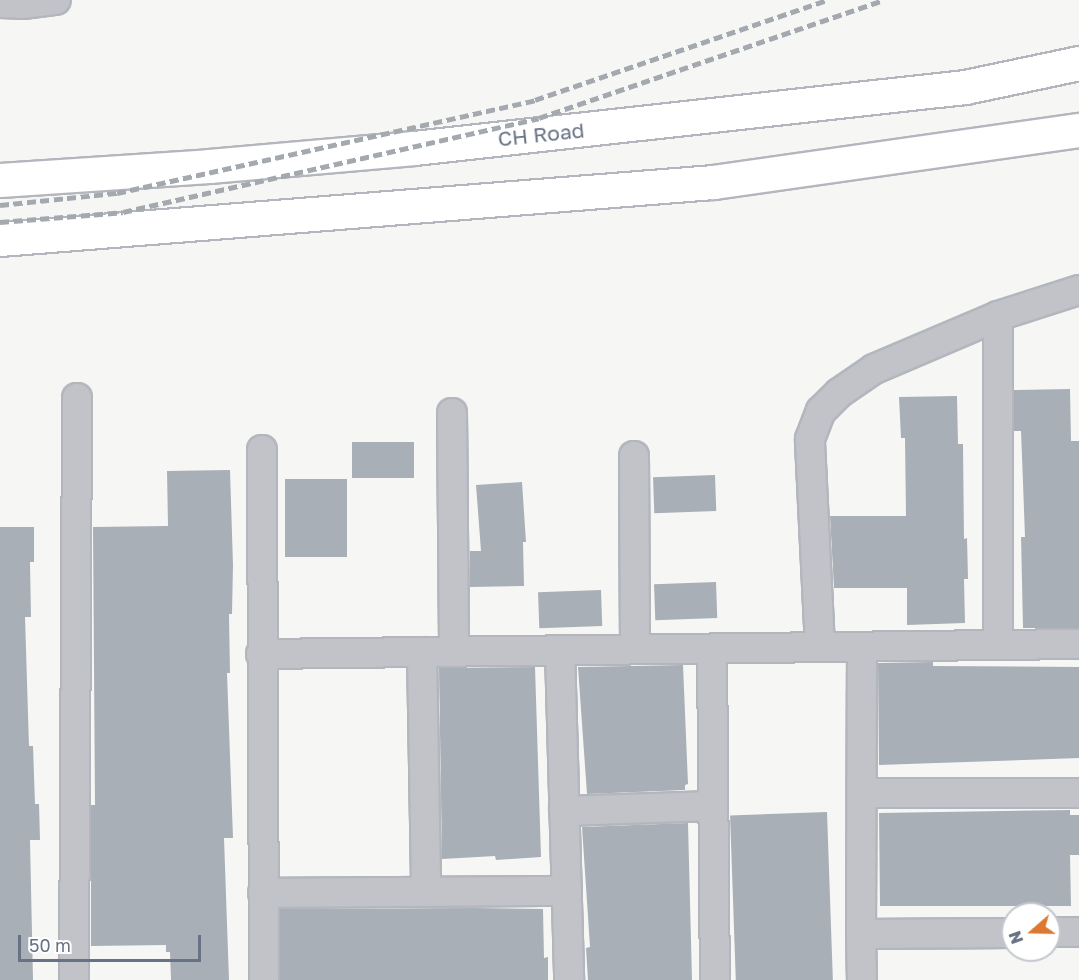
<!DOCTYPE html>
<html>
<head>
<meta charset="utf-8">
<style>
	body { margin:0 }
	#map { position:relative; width:1079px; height:980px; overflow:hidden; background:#f6f7f4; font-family:"Golos Text",sans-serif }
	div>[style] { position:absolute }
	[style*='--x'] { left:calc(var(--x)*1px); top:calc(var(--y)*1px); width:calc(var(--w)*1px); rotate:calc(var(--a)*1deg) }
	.building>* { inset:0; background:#a9afb7; transform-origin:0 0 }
	.roads { filter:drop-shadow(2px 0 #b3b7bd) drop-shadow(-2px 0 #b3b7bd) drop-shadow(0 2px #b3b7bd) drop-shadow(0 -2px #b3b7bd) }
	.street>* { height:28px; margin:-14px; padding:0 14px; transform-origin:14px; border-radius:14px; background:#c1c3c8 }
	.secondary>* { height:33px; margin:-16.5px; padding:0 16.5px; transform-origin:16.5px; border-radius:16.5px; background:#fff }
	.rail>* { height:4.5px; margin-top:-2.25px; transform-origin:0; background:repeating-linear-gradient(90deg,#a4a8af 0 9px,transparent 0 13.5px) }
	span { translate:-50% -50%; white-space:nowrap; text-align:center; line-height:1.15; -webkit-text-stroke:6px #fff; paint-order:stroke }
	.street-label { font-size:21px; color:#677284 }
	.north { position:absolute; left:1001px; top:902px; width:60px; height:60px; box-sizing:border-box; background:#fff; border:2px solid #c2c7ce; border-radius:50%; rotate:250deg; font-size:16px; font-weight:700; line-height:24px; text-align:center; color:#677284 }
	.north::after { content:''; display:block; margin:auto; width:21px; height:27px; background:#db7831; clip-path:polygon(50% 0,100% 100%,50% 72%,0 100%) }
	.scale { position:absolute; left:18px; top:935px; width:183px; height:27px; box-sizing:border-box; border:3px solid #677284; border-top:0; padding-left:8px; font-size:18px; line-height:21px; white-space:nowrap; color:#677284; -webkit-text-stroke:4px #fff; paint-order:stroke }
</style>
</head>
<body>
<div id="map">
	<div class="building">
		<i style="clip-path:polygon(1070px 389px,1071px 441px,1079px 441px,1079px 628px,1023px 628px,1021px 537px,1025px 537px,1023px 483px,1021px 431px,1014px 431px,1014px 390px)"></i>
		<i style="clip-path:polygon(957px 396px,958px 444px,963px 444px,964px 539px,967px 538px,968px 579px,964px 579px,965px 623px,907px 625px,907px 588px,834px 588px,830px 516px,906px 516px,905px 438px,901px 438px,899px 397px)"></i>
		<i style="left:352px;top:442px;width:62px;height:36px"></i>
		<i style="clip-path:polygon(230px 470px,233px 565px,232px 614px,229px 614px,230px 673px,227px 673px,233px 838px,224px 838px,229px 980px,171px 980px,170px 952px,166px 952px,166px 945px,91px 946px,91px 805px,95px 805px,93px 527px,168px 526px,167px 471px)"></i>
		<i style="left:715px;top:475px;width:36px;height:62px;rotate:88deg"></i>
		<i style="left:347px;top:479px;width:78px;height:62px;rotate:90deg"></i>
		<i style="clip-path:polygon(522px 482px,526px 542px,523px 542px,524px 586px,470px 587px,470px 551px,481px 551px,476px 485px)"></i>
		<i style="clip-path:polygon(0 527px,34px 527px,34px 562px,30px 562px,31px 617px,25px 617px,29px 746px,33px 746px,35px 804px,39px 804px,40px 840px,30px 840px,33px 980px,0 980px)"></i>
		<i style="left:716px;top:582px;width:36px;height:62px;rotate:88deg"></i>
		<i style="left:601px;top:590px;width:36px;height:63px;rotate:88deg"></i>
		<i style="clip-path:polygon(933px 662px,933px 666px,1079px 667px,1079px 758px,879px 765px,878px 663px)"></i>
		<i style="clip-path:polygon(683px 665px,688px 784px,685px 785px,685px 790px,587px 794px,578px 667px)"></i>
		<i style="clip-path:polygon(535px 667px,541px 857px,496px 860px,495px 856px,442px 859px,439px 668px)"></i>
		<i style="clip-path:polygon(1070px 810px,1070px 815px,1079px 815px,1079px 855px,1070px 855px,1071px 906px,880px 906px,879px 813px)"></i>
		<i style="left:827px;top:812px;width:168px;height:97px;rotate:88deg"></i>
		<i style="clip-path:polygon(688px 823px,692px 980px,588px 980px,586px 948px,590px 947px,582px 827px)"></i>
		<i style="clip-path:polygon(474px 908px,543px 909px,544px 958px,548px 957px,548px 980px,280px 980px,280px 909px)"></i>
	</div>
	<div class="roads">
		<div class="street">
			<i style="--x:0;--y:3;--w:23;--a:2"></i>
			<i style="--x:23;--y:4;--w:33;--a:-7"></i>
			<i style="--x:452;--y:413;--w:239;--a:89.5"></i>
			<i style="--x:262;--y:450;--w:530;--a:89.78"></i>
			<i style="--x:634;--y:456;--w:193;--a:89.7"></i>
			<i style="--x:998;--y:645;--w:329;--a:-90"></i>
			<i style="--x:820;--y:647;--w:208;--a:-92.8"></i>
			<i style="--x:810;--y:439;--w:30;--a:-69"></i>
			<i style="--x:821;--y:411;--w:25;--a:-45"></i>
			<i style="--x:839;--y:393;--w:42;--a:-34.4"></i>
			<i style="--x:874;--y:369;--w:135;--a:-23.1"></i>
			<i style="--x:998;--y:316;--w:85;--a:-17.8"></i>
			<i style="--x:862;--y:647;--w:287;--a:90.2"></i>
			<i style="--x:861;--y:934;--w:152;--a:-0.4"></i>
			<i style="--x:712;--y:649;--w:331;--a:89.5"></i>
			<i style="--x:560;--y:651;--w:329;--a:88.4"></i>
			<i style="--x:422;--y:652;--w:240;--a:89"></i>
			<i style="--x:261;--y:654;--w:818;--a:-0.7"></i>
			<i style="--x:862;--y:793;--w:217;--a:0"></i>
			<i style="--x:564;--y:811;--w:149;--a:-1.9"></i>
			<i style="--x:263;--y:893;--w:304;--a:-0.4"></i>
			<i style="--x:1049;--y:932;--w:30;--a:0"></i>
			<i style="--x:861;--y:934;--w:46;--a:88.8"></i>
			<i style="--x:74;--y:980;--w:582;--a:-89.7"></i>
		</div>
		<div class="secondary">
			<i style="--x:0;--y:180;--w:209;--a:-3.8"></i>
			<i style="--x:209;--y:166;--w:206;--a:-5"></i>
			<i style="--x:414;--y:148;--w:554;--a:-6.32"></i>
			<i style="--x:965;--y:87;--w:116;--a:-11.9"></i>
			<i style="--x:0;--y:239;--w:715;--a:-4.57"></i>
			<i style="--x:713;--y:182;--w:370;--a:-8.1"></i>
		</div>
	</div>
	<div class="rail">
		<i style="--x:0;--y:205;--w:118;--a:-5.9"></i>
		<i style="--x:117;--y:193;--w:428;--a:-12.5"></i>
		<i style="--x:535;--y:100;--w:309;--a:-18.9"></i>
		<i style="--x:0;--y:222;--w:123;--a:-4.6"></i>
		<i style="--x:123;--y:212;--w:426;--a:-12.7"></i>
		<i style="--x:539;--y:118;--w:364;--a:-18.9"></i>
	</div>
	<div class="street-label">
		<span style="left:541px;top:134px;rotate:-6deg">CH Road</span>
	</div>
	<div class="north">N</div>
	<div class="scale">50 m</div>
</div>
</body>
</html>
